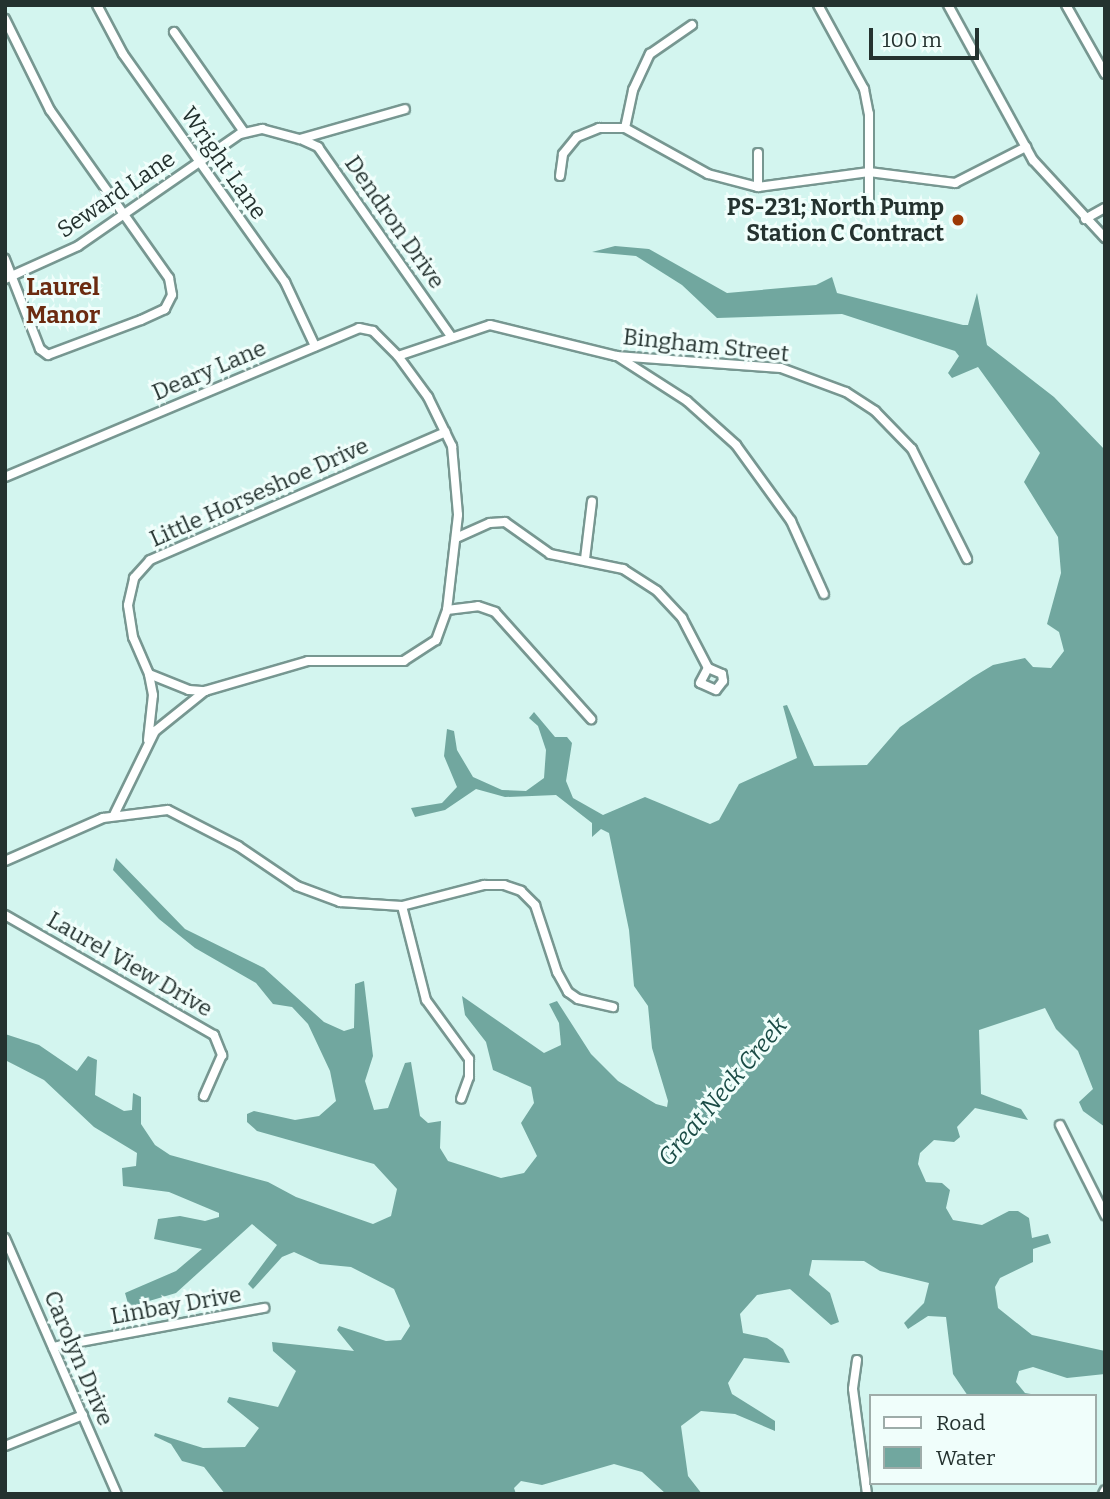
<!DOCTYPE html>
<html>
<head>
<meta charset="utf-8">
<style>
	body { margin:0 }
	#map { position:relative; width:1110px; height:1499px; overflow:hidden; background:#d3f5ef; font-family:Bitter,serif }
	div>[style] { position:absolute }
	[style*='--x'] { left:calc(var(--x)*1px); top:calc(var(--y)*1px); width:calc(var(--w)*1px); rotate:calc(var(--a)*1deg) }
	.water>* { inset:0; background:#71a79f }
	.roads { filter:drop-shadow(2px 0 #779791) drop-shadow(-2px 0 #779791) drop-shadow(0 2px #779791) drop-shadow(0 -2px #779791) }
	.minor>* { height:8px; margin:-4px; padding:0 4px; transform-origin:4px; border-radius:4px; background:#fff }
	.dots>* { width:19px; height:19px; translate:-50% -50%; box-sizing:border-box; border:4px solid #f0fefb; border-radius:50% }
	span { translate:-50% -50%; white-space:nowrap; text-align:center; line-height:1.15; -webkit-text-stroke:6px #f0fefb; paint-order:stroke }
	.street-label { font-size:23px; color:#24322f }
	.poi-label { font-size:23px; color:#24322f; font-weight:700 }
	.right { translate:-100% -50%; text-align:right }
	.neighbourhood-label { font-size:24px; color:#6b2b10; font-weight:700 }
	.water-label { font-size:24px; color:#1b4c46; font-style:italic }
	.frame { position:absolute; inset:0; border:7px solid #24322f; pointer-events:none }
	.legend { position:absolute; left:869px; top:1394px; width:228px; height:91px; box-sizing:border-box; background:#f0fefb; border:2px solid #9eaca9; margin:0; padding:9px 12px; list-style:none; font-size:21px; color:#24322f }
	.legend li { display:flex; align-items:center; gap:14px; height:35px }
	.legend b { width:35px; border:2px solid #9eaca9 }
	.scale { position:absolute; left:869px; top:28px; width:110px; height:32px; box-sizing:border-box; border:4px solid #24322f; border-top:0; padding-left:9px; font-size:21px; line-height:24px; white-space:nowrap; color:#24322f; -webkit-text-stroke:5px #f0fefb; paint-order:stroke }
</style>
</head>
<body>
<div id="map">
	<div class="water">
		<i style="clip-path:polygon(615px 246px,649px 249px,727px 293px,816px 285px,832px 277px,837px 293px,963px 325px,968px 325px,977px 293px,987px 345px,1054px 397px,1105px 450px,1105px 1127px,1083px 1111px,1079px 1102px,1093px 1089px,1078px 1051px,1056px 1029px,1045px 1008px,979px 1030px,981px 1094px,1021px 1109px,1028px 1120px,975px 1108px,957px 1127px,960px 1137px,954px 1142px,934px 1140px,920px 1153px,918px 1164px,926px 1182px,942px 1183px,950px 1190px,946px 1208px,953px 1220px,982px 1225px,1009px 1211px,1018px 1211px,1029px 1218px,1032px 1238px,1048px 1234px,1051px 1243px,1033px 1249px,1033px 1262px,1000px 1278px,995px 1287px,998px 1308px,1032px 1335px,1105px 1351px,1105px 1374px,1067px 1378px,1033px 1367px,1019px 1371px,1016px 1382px,1025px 1393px,1043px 1396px,968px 1396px,953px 1374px,946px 1317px,928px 1316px,908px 1329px,904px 1323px,924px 1303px,929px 1283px,880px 1271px,864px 1261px,812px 1260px,809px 1275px,830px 1293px,839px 1322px,831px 1325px,790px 1289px,757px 1295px,740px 1314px,743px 1333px,767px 1338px,783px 1349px,790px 1363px,744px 1358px,728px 1383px,732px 1394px,775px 1421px,775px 1431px,735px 1414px,701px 1411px,681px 1426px,688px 1476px,702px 1494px,666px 1494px,642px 1472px,614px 1464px,542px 1485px,521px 1481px,514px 1488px,516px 1494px,225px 1494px,204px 1467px,182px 1461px,171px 1444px,154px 1436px,155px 1433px,203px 1448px,245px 1447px,259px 1428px,227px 1402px,229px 1397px,278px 1407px,296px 1371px,273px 1351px,272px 1342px,354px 1351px,337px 1330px,339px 1326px,386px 1341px,401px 1340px,410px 1326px,394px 1289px,351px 1267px,320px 1264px,294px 1252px,282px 1257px,253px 1289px,248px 1284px,277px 1245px,252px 1224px,176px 1293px,129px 1307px,125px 1293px,176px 1271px,202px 1249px,154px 1239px,158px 1219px,180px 1216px,205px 1221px,219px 1217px,219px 1213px,169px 1192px,123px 1186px,122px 1168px,136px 1166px,137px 1153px,94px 1127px,44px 1080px,5px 1060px,5px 1034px,39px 1045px,77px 1071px,88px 1056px,97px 1060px,95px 1095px,124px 1111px,132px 1110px,133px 1093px,141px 1097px,141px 1124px,155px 1145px,170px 1155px,268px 1182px,296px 1197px,373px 1224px,391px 1216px,397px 1189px,374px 1164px,257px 1131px,247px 1122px,247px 1114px,254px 1111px,295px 1120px,319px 1116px,336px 1101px,330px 1071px,308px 1024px,292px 1007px,273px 1004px,256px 983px,195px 948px,159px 919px,113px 870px,116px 858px,185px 929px,264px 968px,324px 1022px,344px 1031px,354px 1028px,355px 984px,364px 981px,373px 1056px,365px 1081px,374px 1110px,388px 1108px,405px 1063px,411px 1062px,420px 1116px,428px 1123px,441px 1121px,440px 1148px,448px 1161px,501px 1178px,524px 1173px,537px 1156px,521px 1123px,534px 1103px,531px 1087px,493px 1070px,486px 1042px,465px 1015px,462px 996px,544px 1053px,561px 1045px,559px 1023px,549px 1004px,557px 1001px,591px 1054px,618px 1081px,656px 1104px,667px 1107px,668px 1101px,652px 1048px,648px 1006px,634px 986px,629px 930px,609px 833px,601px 829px,592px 837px,592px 823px,556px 795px,505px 797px,476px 789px,445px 810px,415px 817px,411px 808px,442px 803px,457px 787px,444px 756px,447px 729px,454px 731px,457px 750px,473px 777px,502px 790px,526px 791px,544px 778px,546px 750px,538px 726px,529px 718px,534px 712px,555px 737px,567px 737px,572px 743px,566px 781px,573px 798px,603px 815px,645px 797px,710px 824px,719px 820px,739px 784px,797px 758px,783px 706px,787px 705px,814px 766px,867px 765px,900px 727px,973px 677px,993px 665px,1025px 658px,1033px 667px,1051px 668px,1064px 651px,1059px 632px,1047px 624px,1061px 573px,1058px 537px,1024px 482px,1040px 453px,978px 367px,952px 378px,948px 373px,959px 356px,955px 351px,842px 314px,717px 318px,682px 285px,636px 256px,592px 252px)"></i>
	</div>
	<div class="roads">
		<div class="minor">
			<i style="--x:97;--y:5;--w:55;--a:62"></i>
			<i style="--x:123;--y:54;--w:280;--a:54.6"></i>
			<i style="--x:285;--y:282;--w:71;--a:64.9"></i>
			<i style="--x:818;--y:5;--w:96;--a:61.3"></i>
			<i style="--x:864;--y:89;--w:25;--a:79"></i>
			<i style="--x:869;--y:114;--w:92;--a:90"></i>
			<i style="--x:948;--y:5;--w:177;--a:61.3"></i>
			<i style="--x:1033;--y:160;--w:106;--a:47.3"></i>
			<i style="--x:1066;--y:5;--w:79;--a:60.5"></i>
			<i style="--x:5;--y:19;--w:102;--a:63.7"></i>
			<i style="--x:50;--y:110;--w:206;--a:54.7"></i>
			<i style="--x:169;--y:278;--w:17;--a:80"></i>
			<i style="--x:172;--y:295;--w:16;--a:117"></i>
			<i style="--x:165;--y:309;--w:26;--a:155"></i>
			<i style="--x:141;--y:320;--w:99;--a:159.4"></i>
			<i style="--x:48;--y:355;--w:10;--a:-143"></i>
			<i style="--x:40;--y:349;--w:97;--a:-111.3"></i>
			<i style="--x:174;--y:32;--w:122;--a:55"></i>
			<i style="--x:625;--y:128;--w:39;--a:-78"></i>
			<i style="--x:633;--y:90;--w:40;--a:-65"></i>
			<i style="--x:650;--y:54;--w:51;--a:-34.6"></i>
			<i style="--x:303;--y:140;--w:17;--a:25"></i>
			<i style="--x:318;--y:147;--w:231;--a:54.9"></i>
			<i style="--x:758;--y:153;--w:34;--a:90"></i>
			<i style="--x:560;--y:176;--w:22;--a:-82"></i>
			<i style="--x:563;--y:154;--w:22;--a:-51"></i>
			<i style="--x:577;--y:137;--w:24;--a:-22"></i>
			<i style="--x:599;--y:128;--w:26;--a:0"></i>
			<i style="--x:625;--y:128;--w:95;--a:29"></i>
			<i style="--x:708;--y:174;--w:52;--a:14.6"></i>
			<i style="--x:758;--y:187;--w:112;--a:-7.7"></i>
			<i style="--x:869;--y:172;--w:87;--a:7.3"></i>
			<i style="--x:955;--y:183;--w:80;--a:-26.9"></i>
			<i style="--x:1085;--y:219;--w:23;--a:-29"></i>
			<i style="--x:5;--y:279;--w:80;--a:-24.3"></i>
			<i style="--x:78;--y:246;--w:197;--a:-34.7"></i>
			<i style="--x:240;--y:134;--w:23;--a:-13"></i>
			<i style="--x:262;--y:129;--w:39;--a:15"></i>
			<i style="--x:300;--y:139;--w:109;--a:-15.9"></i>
			<i style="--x:398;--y:356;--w:97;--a:-18.6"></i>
			<i style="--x:490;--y:325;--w:130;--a:13.8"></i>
			<i style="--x:616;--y:356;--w:165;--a:4.2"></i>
			<i style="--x:781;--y:368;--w:69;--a:20.3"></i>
			<i style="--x:846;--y:392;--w:35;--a:33"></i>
			<i style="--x:875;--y:411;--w:53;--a:45.8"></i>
			<i style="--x:912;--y:449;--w:123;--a:63.4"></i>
			<i style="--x:617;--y:356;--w:83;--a:32.7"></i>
			<i style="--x:687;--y:401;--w:66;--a:41.9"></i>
			<i style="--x:736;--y:445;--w:94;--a:54.1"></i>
			<i style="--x:791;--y:521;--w:80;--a:65.7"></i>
			<i style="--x:5;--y:477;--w:384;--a:-22.8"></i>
			<i style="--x:359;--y:328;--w:14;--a:12"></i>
			<i style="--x:373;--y:331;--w:35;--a:45"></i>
			<i style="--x:398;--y:356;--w:51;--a:53.8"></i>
			<i style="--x:428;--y:397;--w:55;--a:63.9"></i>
			<i style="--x:452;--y:446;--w:69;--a:85"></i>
			<i style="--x:458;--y:515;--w:96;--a:96.6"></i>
			<i style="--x:447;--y:610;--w:32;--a:110"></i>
			<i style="--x:436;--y:640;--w:38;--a:147"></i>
			<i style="--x:404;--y:661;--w:96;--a:180"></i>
			<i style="--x:308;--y:661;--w:107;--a:163.8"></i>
			<i style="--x:205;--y:691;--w:64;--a:141.3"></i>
			<i style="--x:155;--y:731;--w:93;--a:116"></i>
			<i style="--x:456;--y:538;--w:37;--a:-24"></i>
			<i style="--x:490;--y:523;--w:15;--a:-4"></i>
			<i style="--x:505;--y:522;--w:55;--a:35.4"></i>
			<i style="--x:550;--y:554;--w:75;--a:11.6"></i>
			<i style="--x:623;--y:569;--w:40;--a:32.9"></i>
			<i style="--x:657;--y:591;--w:37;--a:47"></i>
			<i style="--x:682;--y:618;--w:56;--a:62.5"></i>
			<i style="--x:708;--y:668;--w:15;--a:23"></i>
			<i style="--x:722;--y:674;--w:7;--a:82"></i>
			<i style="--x:723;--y:681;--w:11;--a:128"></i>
			<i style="--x:716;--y:690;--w:17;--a:-156"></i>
			<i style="--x:700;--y:683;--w:17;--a:-62"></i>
			<i style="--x:585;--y:559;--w:58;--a:-83.1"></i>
			<i style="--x:447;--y:610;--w:31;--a:-7"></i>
			<i style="--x:478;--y:606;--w:18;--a:19"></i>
			<i style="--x:495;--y:612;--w:144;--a:48.1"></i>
			<i style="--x:149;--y:674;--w:43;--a:21.8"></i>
			<i style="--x:189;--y:690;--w:16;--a:4"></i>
			<i style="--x:148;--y:740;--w:45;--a:-83.7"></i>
			<i style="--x:153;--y:695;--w:21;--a:-101"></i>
			<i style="--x:149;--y:674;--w:40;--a:-113.4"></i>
			<i style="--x:133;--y:637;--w:32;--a:-99"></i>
			<i style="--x:128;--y:605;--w:28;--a:-77"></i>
			<i style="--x:134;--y:578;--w:24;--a:-48"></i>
			<i style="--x:150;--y:560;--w:322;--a:-23.4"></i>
			<i style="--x:5;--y:861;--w:107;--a:-23.7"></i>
			<i style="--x:103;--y:818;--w:65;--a:-7"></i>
			<i style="--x:168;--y:810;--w:79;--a:27.2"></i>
			<i style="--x:238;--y:846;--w:71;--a:34.1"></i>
			<i style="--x:297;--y:886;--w:46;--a:20.4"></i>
			<i style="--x:340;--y:902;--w:62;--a:3.7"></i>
			<i style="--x:402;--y:906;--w:85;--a:-14.4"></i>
			<i style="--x:484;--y:885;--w:20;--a:0"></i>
			<i style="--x:504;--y:885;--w:18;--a:19"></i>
			<i style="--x:521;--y:891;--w:20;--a:45"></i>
			<i style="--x:535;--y:905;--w:71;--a:71.8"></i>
			<i style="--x:557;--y:972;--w:23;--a:61"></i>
			<i style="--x:568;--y:992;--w:12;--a:35"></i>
			<i style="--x:578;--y:999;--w:36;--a:13"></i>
			<i style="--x:402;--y:906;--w:97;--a:75.7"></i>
			<i style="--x:426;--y:1000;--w:73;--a:53.9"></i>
			<i style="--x:469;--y:1059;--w:18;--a:90"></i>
			<i style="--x:469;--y:1077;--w:23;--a:110"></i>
			<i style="--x:5;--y:915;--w:241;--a:29.9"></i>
			<i style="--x:214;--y:1035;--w:22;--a:68"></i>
			<i style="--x:222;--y:1055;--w:45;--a:113.7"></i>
			<i style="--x:1060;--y:1125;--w:101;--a:63.4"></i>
			<i style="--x:5;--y:1238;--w:279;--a:66.4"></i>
			<i style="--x:53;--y:1347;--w:215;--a:-10.5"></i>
			<i style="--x:857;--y:1360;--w:29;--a:98"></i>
			<i style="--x:853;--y:1389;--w:106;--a:82.4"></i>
			<i style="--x:5;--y:1446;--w:84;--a:-21.7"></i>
			<i style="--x:1103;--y:1494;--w:4;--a:-63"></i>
		</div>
	</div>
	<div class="dots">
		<i style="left:958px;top:220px;background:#9d3906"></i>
	</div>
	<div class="street-label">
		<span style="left:224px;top:163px;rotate:55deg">Wright Lane</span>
		<span style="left:116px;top:194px;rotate:-34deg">Seward Lane</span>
		<span style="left:395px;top:222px;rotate:55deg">Dendron Drive</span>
		<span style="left:706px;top:345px;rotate:6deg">Bingham Street</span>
		<span style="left:209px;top:370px;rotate:-23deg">Deary Lane</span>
		<span style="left:259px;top:492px;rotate:-24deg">Little Horseshoe Drive</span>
		<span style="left:130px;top:964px;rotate:30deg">Laurel View Drive</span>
		<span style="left:176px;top:1305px;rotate:-10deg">Linbay Drive</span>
		<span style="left:79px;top:1358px;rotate:67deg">Carolyn Drive</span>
	</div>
	<div class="poi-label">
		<span class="right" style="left:944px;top:220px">PS-231; North Pump<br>Station C Contract</span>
	</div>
	<div class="neighbourhood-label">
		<span style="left:63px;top:302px">Laurel<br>Manor</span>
	</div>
	<div class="water-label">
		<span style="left:723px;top:1092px;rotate:-50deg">Great Neck Creek</span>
	</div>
	<div class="frame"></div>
	<ul class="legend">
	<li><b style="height:9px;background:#fff"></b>Road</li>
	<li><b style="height:19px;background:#71a79f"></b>Water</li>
	</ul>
	<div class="scale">100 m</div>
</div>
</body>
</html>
